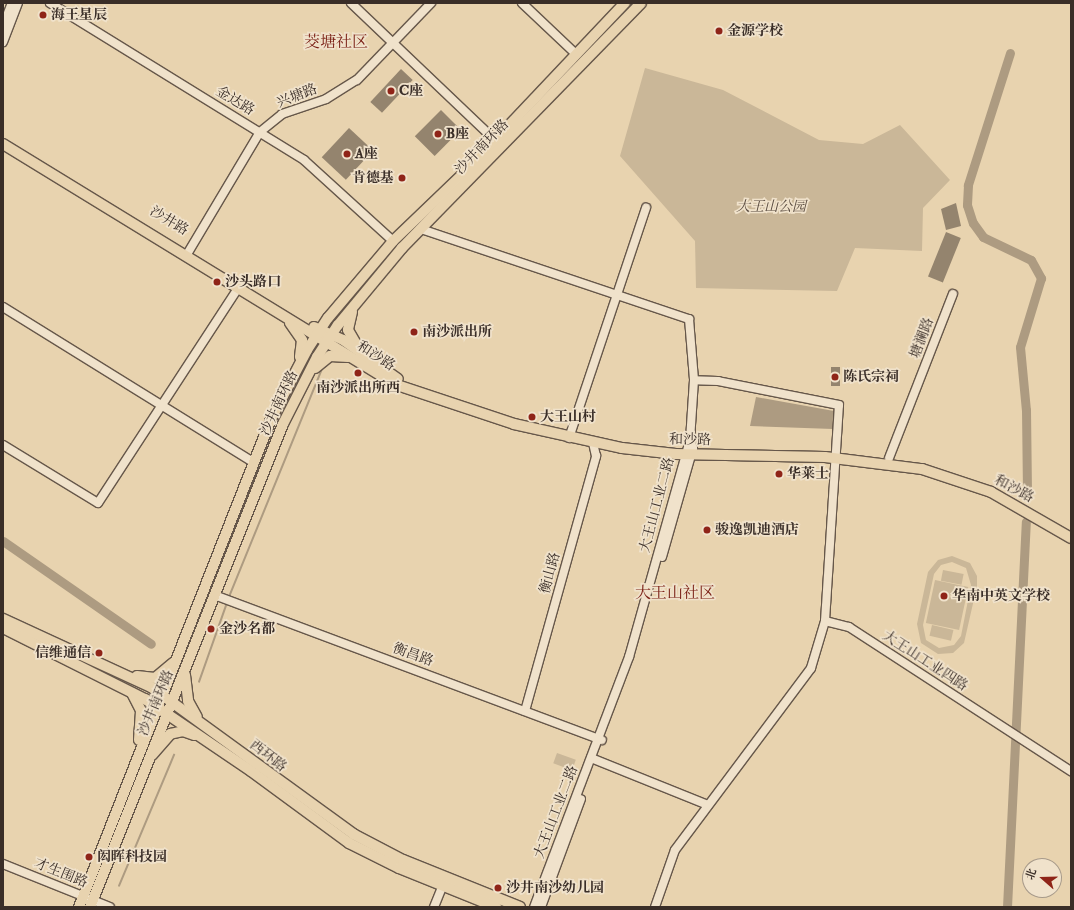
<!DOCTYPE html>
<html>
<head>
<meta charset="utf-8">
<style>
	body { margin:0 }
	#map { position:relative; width:1074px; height:910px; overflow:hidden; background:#e8d3af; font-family:"IM FELL Double Pica","Noto Serif SC",serif }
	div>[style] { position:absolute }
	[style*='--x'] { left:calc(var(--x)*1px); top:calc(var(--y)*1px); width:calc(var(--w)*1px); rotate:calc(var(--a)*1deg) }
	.green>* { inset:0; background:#cab798; transform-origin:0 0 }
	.water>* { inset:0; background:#ad9b81 }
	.stream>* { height:1.5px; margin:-0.75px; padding:0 0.75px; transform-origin:0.75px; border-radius:0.75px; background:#ad9b81 }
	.river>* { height:9px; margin:-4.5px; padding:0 4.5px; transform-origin:4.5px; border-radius:4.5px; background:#ad9b81 }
	.building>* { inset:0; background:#94846e; transform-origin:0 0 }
	.roads { filter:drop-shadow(1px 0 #66574a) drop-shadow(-1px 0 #66574a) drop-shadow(0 1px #66574a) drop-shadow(0 -1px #66574a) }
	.minor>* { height:8px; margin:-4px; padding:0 4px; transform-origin:4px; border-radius:4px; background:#f0e2cb }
	.major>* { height:10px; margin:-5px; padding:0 5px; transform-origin:5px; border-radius:5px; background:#e8d3af }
	.dots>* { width:11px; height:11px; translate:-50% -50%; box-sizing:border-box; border:2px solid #f0e2cb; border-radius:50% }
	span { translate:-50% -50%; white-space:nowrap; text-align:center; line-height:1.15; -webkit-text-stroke:3.5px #f0e2cb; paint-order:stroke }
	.poi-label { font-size:14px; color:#3a2e28; font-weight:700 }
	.left { translate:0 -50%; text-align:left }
	.right { translate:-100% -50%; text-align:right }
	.street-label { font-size:14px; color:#3a2e28 }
	.park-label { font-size:14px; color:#57493e; font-style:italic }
	.quarter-label { font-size:16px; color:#7a1f14 }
	.frame { position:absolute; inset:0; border:4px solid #3a2e28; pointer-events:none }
	.north { position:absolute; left:1022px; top:858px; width:40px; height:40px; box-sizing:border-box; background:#f0e2cb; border:1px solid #a79a8a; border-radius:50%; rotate:290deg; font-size:11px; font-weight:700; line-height:16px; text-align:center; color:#3a2e28 }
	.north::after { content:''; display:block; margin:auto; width:14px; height:18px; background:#8f2418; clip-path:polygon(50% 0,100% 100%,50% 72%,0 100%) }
</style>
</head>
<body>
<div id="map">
	<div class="green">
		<i style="clip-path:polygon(645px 68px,723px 90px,819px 140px,863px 144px,900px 125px,950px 180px,923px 208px,922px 251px,855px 248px,837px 291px,696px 288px,695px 241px,620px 156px)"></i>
		<i style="clip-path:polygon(evenodd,952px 556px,970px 563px,977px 576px,977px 586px,964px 643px,953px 653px,938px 654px,921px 643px,917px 624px,928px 572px,938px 560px,952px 556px,952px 562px,966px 568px,971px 585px,961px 636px,954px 645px,939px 648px,926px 640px,923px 625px,934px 574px,941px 565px,952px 562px)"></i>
		<i style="left:943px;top:570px;width:21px;height:11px;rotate:11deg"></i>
		<i style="left:935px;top:580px;width:34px;height:44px;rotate:12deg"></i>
		<i style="left:932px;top:625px;width:22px;height:11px;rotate:13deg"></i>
		<i style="left:557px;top:753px;width:20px;height:11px;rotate:20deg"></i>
	</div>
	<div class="water">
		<i style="clip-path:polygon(756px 397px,834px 411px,833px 429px,750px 426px)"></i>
	</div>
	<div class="stream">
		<i style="--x:229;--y:597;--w:244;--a:-67.8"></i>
		<i style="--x:199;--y:682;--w:84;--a:-70.5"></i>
		<i style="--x:119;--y:886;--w:142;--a:-67.2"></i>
	</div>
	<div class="river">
		<i style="--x:1010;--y:53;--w:139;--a:107.7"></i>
		<i style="--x:968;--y:185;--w:20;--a:93"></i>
		<i style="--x:967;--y:205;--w:19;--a:72"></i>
		<i style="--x:973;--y:223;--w:17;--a:54"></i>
		<i style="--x:983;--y:237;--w:53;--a:25.6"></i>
		<i style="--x:1031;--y:260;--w:21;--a:61"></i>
		<i style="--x:1041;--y:278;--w:72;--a:106.9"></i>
		<i style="--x:1020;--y:347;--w:63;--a:84.6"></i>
		<i style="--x:1026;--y:410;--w:82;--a:89.3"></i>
		<i style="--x:3;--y:541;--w:180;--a:34.8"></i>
		<i style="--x:1007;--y:907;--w:386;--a:-87.2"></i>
	</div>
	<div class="building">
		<i style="left:401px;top:69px;width:16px;height:45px;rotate:43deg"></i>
		<i style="left:441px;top:110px;width:28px;height:37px;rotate:45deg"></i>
		<i style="left:349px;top:128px;width:33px;height:40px;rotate:43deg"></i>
		<i style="clip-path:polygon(956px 203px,961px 226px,946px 230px,941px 209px)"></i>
		<i style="left:946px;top:232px;width:16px;height:48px;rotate:22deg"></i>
		<i style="left:831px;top:367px;width:9px;height:19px"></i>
	</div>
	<div class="roads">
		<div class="minor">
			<i style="--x:50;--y:3;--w:299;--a:31.7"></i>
			<i style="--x:304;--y:160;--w:120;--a:42.3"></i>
			<i style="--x:351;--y:3;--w:199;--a:43.6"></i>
			<i style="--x:522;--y:3;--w:74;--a:43.4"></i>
			<i style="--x:3;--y:26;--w:25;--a:-69"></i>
			<i style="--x:3;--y:42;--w:42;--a:-69"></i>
			<i style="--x:421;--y:229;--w:283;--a:18.6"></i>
			<i style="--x:689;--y:319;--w:61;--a:85.3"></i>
			<i style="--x:694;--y:380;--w:60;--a:93.8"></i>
			<i style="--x:690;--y:440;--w:225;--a:105.7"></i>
			<i style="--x:629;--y:657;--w:267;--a:110.8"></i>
			<i style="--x:186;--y:256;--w:144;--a:-59.2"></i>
			<i style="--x:260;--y:132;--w:28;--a:-39"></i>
			<i style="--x:282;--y:114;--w:46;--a:-18.8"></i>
			<i style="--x:326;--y:99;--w:36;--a:-32"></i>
			<i style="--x:357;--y:80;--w:107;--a:-46.1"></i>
			<i style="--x:3;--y:307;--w:296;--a:31.8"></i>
			<i style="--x:569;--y:438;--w:243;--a:-71.5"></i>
			<i style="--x:3;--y:445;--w:111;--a:31.4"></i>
			<i style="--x:98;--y:503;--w:264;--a:-56.9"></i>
			<i style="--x:889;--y:458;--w:176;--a:-68.7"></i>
			<i style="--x:662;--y:557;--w:113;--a:-74.1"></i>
			<i style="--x:693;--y:448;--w:9;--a:-111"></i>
			<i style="--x:214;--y:595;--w:414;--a:20.5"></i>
			<i style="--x:825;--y:621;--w:25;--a:14"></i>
			<i style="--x:849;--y:627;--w:265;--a:33"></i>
			<i style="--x:525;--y:711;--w:265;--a:-74.4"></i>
			<i style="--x:596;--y:456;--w:13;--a:-103"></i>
			<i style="--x:591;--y:758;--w:126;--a:21.9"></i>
			<i style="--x:3;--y:864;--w:115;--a:21.9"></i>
			<i style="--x:434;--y:907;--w:29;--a:-68"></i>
			<i style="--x:541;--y:907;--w:115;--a:-69.7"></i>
			<i style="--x:655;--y:907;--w:60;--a:-70.7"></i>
			<i style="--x:675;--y:850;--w:227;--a:-53.2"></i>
			<i style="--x:811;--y:668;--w:49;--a:-73.4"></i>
			<i style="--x:825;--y:621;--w:216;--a:-86.3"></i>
			<i style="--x:839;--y:405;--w:123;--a:-168.8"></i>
			<i style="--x:718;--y:381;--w:24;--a:-178"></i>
		</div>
		<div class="major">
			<i style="--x:3;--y:144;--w:459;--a:31.5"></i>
			<i style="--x:394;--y:384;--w:126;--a:18.4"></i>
			<i style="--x:514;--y:424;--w:111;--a:12.5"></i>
			<i style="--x:622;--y:448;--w:54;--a:6.3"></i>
			<i style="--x:676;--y:454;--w:149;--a:1.2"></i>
			<i style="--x:825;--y:457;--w:98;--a:7.1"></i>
			<i style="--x:922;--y:469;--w:73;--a:18.4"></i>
			<i style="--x:991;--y:492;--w:92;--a:29.9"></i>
			<i style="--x:352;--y:312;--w:18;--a:103"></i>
			<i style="--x:348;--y:330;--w:20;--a:60"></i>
			<i style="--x:290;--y:323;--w:21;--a:55"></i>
			<i style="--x:302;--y:340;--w:17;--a:97"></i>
			<i style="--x:314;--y:327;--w:32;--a:24"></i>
			<i style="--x:343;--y:340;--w:67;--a:35.3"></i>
			<i style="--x:315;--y:368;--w:19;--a:-39"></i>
			<i style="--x:330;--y:356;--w:18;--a:3"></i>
			<i style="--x:3;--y:619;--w:163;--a:24.7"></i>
			<i style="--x:151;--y:687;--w:250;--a:36"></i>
			<i style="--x:353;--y:834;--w:56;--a:27.5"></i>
			<i style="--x:403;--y:860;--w:126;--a:21.9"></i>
			<i style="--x:3;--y:628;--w:159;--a:26.6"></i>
			<i style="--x:145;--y:699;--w:128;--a:34.2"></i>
			<i style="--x:251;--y:771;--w:122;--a:36.3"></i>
			<i style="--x:349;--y:843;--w:56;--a:26.6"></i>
			<i style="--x:399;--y:868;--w:105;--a:21.9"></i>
			<i style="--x:185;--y:675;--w:26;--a:83"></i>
			<i style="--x:188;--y:701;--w:18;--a:61"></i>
			<i style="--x:137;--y:676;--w:18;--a:6"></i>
			<i style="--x:155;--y:678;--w:23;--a:-40"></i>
			<i style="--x:132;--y:693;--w:20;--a:63"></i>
			<i style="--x:141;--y:711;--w:29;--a:94"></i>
			<i style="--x:152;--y:755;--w:28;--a:-49"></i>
			<i style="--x:170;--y:734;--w:13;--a:-13"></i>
			<i style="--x:183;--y:731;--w:12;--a:20"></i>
			<i style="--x:79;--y:907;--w:524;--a:-68.52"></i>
			<i style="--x:271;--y:419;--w:78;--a:-62.4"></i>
			<i style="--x:307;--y:350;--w:38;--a:-57"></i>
			<i style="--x:328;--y:318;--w:101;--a:-49.8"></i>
			<i style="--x:393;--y:241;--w:100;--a:-43.8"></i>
			<i style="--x:465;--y:172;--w:233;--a:-46.6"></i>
			<i style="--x:90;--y:907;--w:520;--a:-68.22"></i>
			<i style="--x:283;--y:424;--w:75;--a:-63.1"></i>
			<i style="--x:317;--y:357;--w:38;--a:-57"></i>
			<i style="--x:338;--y:325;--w:100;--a:-50.3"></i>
			<i style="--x:402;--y:248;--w:342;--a:-45.7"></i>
		</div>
	</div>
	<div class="dots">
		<i style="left:43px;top:15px;background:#8f2418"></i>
		<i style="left:719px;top:31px;background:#8f2418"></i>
		<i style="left:391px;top:91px;background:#8f2418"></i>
		<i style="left:438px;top:134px;background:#8f2418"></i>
		<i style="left:347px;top:154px;background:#8f2418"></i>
		<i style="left:402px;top:178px;background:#8f2418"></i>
		<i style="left:217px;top:282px;background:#8f2418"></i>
		<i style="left:414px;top:332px;background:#8f2418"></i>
		<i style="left:358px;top:373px;background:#8f2418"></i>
		<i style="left:835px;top:377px;background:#8f2418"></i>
		<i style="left:532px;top:417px;background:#8f2418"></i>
		<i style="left:779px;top:474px;background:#8f2418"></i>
		<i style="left:707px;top:530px;background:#8f2418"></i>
		<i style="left:944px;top:596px;background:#8f2418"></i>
		<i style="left:211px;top:629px;background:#8f2418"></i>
		<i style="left:99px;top:653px;background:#8f2418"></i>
		<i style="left:89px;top:857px;background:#8f2418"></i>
		<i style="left:498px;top:888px;background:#8f2418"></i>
	</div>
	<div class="poi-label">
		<span class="left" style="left:51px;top:15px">海王星辰</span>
		<span class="left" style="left:727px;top:31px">金源学校</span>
		<span class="left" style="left:399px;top:91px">C座</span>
		<span class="left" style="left:446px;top:134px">B座</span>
		<span class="left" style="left:355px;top:154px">A座</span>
		<span class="right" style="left:394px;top:178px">肯德基</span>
		<span class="left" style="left:225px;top:282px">沙头路口</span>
		<span class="left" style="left:422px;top:332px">南沙派出所</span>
		<span class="left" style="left:843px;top:377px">陈氏宗祠</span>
		<span style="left:358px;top:388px">南沙派出所西</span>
		<span class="left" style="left:540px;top:417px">大王山村</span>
		<span class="left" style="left:787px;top:474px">华莱士</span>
		<span class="left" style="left:715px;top:530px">骏逸凯迪酒店</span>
		<span class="left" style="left:952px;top:596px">华南中英文学校</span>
		<span class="left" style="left:219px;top:629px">金沙名都</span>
		<span class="right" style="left:91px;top:653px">信维通信</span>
		<span class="left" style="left:97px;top:857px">闳晖科技园</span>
		<span class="left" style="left:506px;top:888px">沙井南沙幼儿园</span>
	</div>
	<div class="street-label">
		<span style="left:297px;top:96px;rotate:-21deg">兴塘路</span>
		<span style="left:235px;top:101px;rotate:31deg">金达路</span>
		<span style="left:482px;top:147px;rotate:-46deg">沙井南环路</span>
		<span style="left:169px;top:221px;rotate:31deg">沙井路</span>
		<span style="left:922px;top:338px;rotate:-69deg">塘澜路</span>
		<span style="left:376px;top:356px;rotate:33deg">和沙路</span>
		<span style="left:279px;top:403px;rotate:-65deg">沙井南环路</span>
		<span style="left:690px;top:440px;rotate:1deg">和沙路</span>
		<span style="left:1014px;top:489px;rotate:28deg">和沙路</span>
		<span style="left:657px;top:505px;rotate:-75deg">大王山工业二路</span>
		<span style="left:550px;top:573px;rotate:-75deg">衡山路</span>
		<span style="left:413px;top:655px;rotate:20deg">衡昌路</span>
		<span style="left:925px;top:661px;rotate:33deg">大王山工业四路</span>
		<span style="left:156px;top:703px;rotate:-67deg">沙井南环路</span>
		<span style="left:268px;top:756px;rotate:38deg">西环路</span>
		<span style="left:556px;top:812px;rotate:-69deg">大王山工业二路</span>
		<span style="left:61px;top:873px;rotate:22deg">才生围路</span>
	</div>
	<div class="park-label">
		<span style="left:771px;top:207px">大王山公园</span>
	</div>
	<div class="quarter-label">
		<span style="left:336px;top:42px">茭塘社区</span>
		<span style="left:675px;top:593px">大王山社区</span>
	</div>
	<div class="frame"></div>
	<div class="north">北</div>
</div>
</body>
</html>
